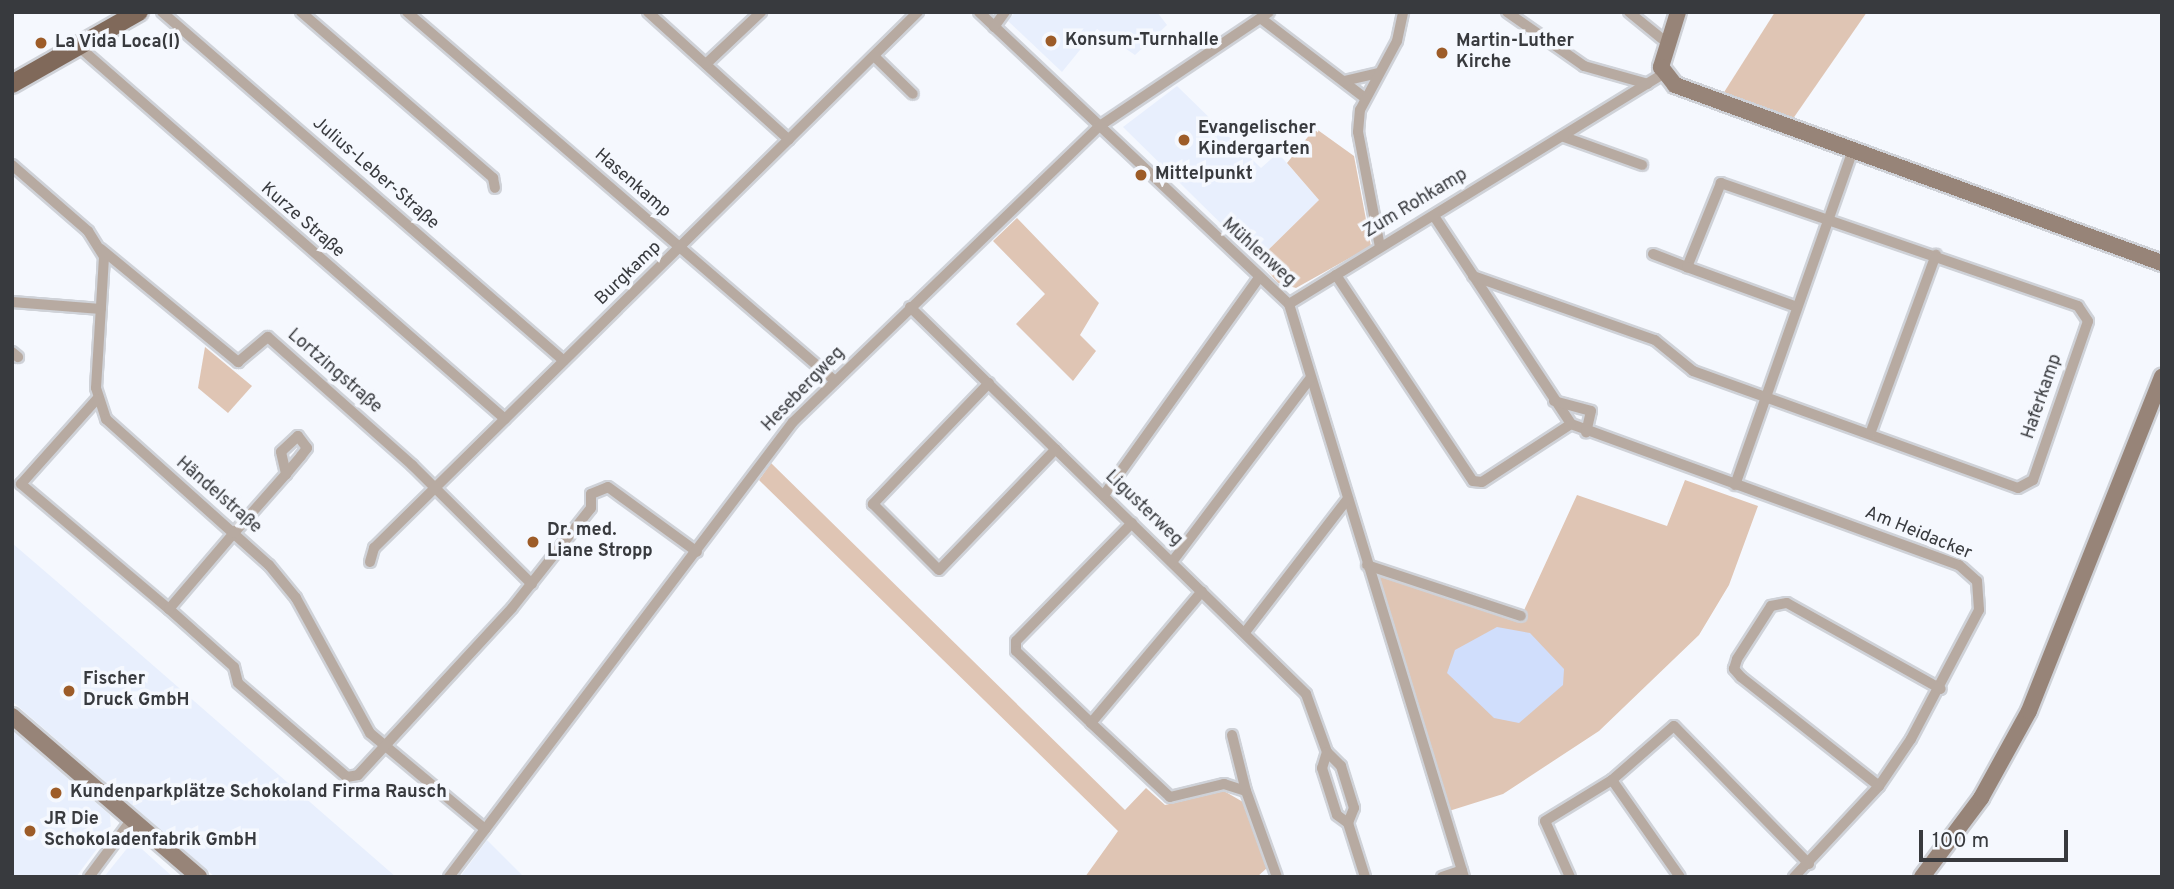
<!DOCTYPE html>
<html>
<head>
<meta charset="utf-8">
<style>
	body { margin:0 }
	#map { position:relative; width:2174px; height:889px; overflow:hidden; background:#f5f8fe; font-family:Overpass,sans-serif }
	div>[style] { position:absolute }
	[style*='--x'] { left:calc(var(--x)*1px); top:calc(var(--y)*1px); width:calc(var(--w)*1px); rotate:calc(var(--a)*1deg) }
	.built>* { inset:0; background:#e8effd }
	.green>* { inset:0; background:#dfc5b4 }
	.water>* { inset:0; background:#d0defc }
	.roads { filter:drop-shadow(2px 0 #cfd2d8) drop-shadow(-2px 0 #cfd2d8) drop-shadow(0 2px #cfd2d8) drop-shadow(0 -2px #cfd2d8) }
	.street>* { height:10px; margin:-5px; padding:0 5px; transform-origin:5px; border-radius:5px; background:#b7aaa1 }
	.secondary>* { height:16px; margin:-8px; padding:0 8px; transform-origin:8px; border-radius:8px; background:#978478 }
	.primary>* { height:18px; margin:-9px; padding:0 9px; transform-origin:9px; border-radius:9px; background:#80695a }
	.dots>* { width:19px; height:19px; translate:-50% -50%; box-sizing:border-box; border:4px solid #f5f8fe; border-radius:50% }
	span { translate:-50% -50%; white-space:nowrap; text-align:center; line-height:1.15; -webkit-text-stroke:7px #f5f8fe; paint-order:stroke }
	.poi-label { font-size:18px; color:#383a3e; font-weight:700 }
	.left { translate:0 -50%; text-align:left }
	.street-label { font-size:18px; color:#383a3e }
	.frame { position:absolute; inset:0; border:14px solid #383a3e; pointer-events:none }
	.scale { position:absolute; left:1919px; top:830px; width:149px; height:32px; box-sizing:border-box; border:4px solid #383a3e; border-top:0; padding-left:9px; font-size:21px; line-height:24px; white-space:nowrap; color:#383a3e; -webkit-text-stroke:5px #f5f8fe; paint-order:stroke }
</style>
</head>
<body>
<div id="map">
	<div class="built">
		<i style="clip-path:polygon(1015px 12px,1157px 12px,1167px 25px,1135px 55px,1097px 29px,1062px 72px,1008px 21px)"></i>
		<i style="clip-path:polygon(1177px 86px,1261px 168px,1278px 153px,1319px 200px,1258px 260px,1123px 127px)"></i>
		<i style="clip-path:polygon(12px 543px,62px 586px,396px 877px,215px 877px,12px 701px)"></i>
		<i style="clip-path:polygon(12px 730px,110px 815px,111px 830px,76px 877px,12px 877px)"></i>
		<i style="clip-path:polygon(487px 840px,524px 877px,460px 877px)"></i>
		<i style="clip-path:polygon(133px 841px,173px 877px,104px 877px)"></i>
	</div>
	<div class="green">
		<i style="clip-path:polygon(1775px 12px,1867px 12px,1790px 123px,1721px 97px)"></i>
		<i style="clip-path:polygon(1315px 128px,1354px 156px,1371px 246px,1296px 288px,1278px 283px,1258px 260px,1319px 200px,1287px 163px)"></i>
		<i style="clip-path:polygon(1017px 218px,1099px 303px,1080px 335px,1096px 351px,1073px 381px,1016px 324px,1045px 294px,993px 241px)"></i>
		<i style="clip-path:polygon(205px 347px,252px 386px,228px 413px,198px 388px)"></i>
		<i style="clip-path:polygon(771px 463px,1125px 810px,1146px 788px,1165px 805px,1224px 791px,1243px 802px,1268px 867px,1257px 877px,1085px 877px,1118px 831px,759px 480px)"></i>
		<i style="clip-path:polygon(1685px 480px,1758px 506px,1729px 585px,1699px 635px,1599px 731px,1503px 794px,1449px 811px,1377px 574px,1520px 619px,1577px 495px,1667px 526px)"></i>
	</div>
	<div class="water">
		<i style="clip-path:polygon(1497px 627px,1530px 633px,1564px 669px,1563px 685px,1519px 723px,1494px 718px,1447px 673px,1455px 650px)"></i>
	</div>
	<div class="roads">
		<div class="street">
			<i style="--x:162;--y:12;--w:532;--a:40.96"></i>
			<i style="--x:301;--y:12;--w:254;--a:40.8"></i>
			<i style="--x:493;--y:178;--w:10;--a:79"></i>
			<i style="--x:407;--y:12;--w:565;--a:40.77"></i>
			<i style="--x:648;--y:12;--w:190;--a:42.2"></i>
			<i style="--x:979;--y:12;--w:426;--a:43.3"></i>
			<i style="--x:1289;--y:304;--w:599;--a:73.02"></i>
			<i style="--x:1507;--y:12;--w:94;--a:35"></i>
			<i style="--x:1584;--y:66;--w:66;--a:15.7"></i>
			<i style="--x:1629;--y:12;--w:49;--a:39.2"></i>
			<i style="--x:1263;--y:20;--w:128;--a:37.4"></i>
			<i style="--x:994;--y:27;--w:19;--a:-54"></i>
			<i style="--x:78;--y:46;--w:567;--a:41.14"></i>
			<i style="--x:874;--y:56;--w:54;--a:44.3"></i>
			<i style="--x:706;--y:64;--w:76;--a:-43.4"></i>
			<i style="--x:1344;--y:81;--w:35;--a:-13"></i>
			<i style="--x:1564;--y:137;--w:83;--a:19.7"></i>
			<i style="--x:12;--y:165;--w:101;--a:41"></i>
			<i style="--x:88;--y:231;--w:31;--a:58"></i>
			<i style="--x:104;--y:257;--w:131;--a:93.5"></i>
			<i style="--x:96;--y:388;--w:33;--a:72"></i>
			<i style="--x:106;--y:419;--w:219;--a:41.9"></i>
			<i style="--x:269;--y:565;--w:43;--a:50.7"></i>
			<i style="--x:296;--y:598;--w:154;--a:61.3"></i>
			<i style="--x:370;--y:733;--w:150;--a:39.9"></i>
			<i style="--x:1434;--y:216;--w:249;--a:56.6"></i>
			<i style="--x:1571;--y:424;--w:413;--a:20"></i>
			<i style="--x:1959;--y:565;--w:24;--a:42"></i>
			<i style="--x:1977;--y:581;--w:29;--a:86"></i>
			<i style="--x:1979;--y:610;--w:146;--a:117.8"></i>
			<i style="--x:1911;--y:739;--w:57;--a:124.2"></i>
			<i style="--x:1879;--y:786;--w:125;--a:133"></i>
			<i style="--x:1380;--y:247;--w:117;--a:-100.8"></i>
			<i style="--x:1358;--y:132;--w:22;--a:-85"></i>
			<i style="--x:1360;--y:110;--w:78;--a:-61.8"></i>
			<i style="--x:1397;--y:41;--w:30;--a:-78"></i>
			<i style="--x:101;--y:249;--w:178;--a:39.5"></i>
			<i style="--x:238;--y:362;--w:39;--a:-40"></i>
			<i style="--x:268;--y:337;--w:193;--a:41.6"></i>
			<i style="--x:412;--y:465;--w:169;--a:44.8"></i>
			<i style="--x:1653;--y:254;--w:36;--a:21"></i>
			<i style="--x:1336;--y:275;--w:247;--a:56.4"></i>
			<i style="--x:1473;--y:481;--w:9;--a:6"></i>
			<i style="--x:1482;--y:482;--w:106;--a:-33.1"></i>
			<i style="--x:1473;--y:276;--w:193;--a:19.4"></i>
			<i style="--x:1655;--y:340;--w:49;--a:39.2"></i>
			<i style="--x:1693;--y:371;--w:345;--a:19.8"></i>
			<i style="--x:2018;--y:488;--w:17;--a:-28"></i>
			<i style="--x:2033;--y:480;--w:168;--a:-70.9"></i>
			<i style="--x:2088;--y:321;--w:18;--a:-124"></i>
			<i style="--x:2078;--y:306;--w:378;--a:-161"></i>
			<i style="--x:1721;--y:183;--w:91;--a:112"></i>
			<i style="--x:1687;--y:267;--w:117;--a:20"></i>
			<i style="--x:12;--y:302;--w:89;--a:4.5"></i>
			<i style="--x:1289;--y:304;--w:439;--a:-31.6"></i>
			<i style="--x:910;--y:307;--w:554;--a:44.34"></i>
			<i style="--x:1306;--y:694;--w:62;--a:70.1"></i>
			<i style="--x:1327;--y:752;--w:20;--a:45"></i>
			<i style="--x:1341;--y:766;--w:44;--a:72.8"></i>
			<i style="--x:1354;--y:808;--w:16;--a:112"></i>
			<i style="--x:1348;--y:823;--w:57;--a:72.5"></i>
			<i style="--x:12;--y:352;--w:8;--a:40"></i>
			<i style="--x:989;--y:383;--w:168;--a:133.8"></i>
			<i style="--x:873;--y:504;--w:93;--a:45"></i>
			<i style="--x:939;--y:570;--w:168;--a:-46"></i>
			<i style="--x:97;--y:399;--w:114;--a:131.8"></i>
			<i style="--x:21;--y:484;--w:194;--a:40.2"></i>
			<i style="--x:169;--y:609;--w:87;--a:41.7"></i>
			<i style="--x:234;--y:667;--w:16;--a:76"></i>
			<i style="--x:238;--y:683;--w:144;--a:40.8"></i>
			<i style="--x:347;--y:777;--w:11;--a:-10"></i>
			<i style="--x:358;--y:775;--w:227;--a:-47.3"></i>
			<i style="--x:512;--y:608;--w:127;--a:-51.7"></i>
			<i style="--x:591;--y:508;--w:14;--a:-90"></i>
			<i style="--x:591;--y:494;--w:18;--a:-22"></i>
			<i style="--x:608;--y:487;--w:110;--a:36.1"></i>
			<i style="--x:1554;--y:401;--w:38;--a:15"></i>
			<i style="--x:1591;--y:411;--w:22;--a:103"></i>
			<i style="--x:1870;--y:434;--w:191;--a:-69.8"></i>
			<i style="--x:1735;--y:485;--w:355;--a:-70.6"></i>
			<i style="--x:1104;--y:495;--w:265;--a:-54.5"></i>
			<i style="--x:1132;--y:523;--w:165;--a:134.5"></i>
			<i style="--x:1016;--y:641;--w:10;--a:90"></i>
			<i style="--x:1016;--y:651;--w:104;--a:43.8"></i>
			<i style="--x:1091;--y:723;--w:172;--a:-49.9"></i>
			<i style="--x:370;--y:562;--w:15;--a:-74"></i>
			<i style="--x:374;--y:548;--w:764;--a:-44.58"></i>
			<i style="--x:1172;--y:562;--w:229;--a:-53"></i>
			<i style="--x:1367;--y:565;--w:162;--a:18.3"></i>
			<i style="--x:169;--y:609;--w:100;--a:-49.5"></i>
			<i style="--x:234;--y:533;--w:79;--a:-48.6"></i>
			<i style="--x:286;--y:474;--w:23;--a:-50"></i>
			<i style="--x:301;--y:456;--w:10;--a:-53"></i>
			<i style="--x:307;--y:448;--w:15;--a:-127"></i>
			<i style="--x:298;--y:436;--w:23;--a:137"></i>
			<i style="--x:281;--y:452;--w:23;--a:77"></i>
			<i style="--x:1246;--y:631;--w:165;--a:-52.4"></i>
			<i style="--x:1091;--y:723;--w:108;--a:43.1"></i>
			<i style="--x:1170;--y:797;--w:56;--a:-13.5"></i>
			<i style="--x:1224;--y:784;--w:23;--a:18"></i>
			<i style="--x:1246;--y:791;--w:91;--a:70.2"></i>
			<i style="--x:1232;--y:735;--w:58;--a:76"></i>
			<i style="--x:1327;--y:752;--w:17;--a:107"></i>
			<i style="--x:1322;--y:768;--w:49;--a:72.3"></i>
			<i style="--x:1337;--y:815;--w:14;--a:36"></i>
			<i style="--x:1612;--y:780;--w:118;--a:55"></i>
			<i style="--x:1879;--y:786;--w:176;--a:-141.7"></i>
			<i style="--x:1741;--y:677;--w:11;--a:-131"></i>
			<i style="--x:1734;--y:669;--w:10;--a:-73"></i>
			<i style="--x:1737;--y:659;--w:63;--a:-57.3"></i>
			<i style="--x:1771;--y:606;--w:16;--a:-11"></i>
			<i style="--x:1787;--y:603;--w:176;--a:29.2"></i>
			<i style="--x:89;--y:877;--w:72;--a:-53.4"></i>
			<i style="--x:449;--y:877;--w:570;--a:-52.91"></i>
			<i style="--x:793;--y:422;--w:424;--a:-44"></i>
			<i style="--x:1098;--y:127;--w:206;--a:-33.9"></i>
			<i style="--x:1442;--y:877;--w:21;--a:-19"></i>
			<i style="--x:1570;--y:877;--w:61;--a:-114.1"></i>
			<i style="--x:1545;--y:821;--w:79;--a:-31.5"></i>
			<i style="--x:1612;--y:780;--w:82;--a:-41.1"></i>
			<i style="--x:1674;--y:726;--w:193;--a:45.6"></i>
		</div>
		<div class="secondary">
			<i style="--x:1678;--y:12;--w:58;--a:107.2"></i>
			<i style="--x:1661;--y:67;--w:23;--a:52"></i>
			<i style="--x:1675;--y:85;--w:519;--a:20.08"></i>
			<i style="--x:12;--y:716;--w:247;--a:40.7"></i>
			<i style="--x:1922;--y:877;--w:99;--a:-53.2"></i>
			<i style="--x:1981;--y:798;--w:99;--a:-61.1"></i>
			<i style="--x:2029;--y:711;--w:360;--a:-68.3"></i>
		</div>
		<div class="primary">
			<i style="--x:12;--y:84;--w:146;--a:-29.6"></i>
		</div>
	</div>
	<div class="dots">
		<i style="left:1051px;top:41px;background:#9d5c28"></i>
		<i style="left:41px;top:43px;background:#9d5c28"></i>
		<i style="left:1442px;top:53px;background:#9d5c28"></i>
		<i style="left:1184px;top:140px;background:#9d5c28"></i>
		<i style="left:1141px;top:175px;background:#9d5c28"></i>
		<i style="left:533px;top:542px;background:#9d5c28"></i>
		<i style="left:69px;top:691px;background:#9d5c28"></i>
		<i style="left:56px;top:793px;background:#9d5c28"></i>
		<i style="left:30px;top:831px;background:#9d5c28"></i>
	</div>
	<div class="poi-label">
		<span class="left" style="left:1065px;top:41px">Konsum-Turnhalle</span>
		<span class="left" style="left:55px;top:43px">La Vida Loca(l)</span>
		<span class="left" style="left:1456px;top:53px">Martin-Luther<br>Kirche</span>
		<span class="left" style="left:1198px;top:140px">Evangelischer<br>Kindergarten</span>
		<span class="left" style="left:1155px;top:175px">Mittelpunkt</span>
		<span class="left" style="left:547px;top:542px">Dr. med.<br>Liane Stropp</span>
		<span class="left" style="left:83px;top:691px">Fischer<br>Druck GmbH</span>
		<span class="left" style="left:70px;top:793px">Kundenparkplätze Schokoland Firma Rausch</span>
		<span class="left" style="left:44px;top:831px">JR Die<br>Schokoladenfabrik GmbH</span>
	</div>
	<div class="street-label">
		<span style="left:375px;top:174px;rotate:41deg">Julius-Leber-Straße</span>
		<span style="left:632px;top:184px;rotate:41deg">Hasenkamp</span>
		<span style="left:1416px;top:204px;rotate:-31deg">Zum Rohkamp</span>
		<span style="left:302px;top:221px;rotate:41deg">Kurze Straße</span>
		<span style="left:1258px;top:253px;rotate:42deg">Mühlenweg</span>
		<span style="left:629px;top:274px;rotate:-44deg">Burgkamp</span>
		<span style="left:334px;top:372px;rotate:41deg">Lortzingstraße</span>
		<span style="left:804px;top:390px;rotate:-46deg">Hesebergweg</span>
		<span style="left:2043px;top:397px;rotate:-71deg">Haferkamp</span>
		<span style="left:218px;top:496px;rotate:41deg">Händelstraße</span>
		<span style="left:1143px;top:509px;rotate:44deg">Ligusterweg</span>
		<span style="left:1918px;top:534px;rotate:22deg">Am Heidacker</span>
	</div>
	<div class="frame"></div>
	<div class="scale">100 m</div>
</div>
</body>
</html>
